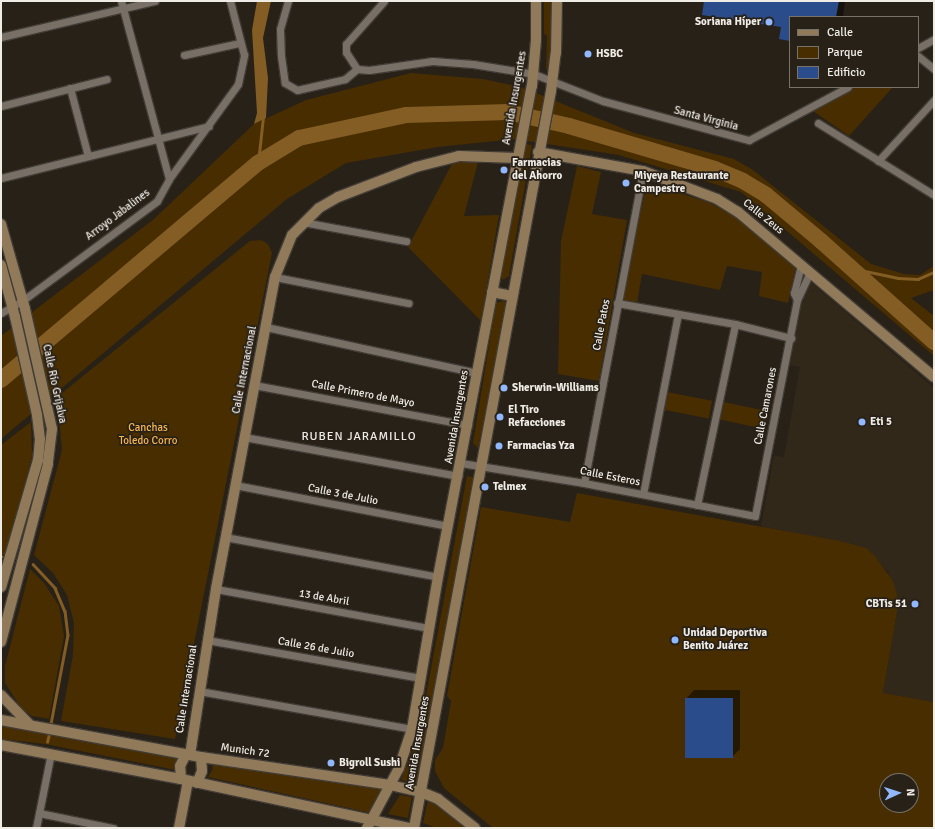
<!DOCTYPE html>
<html>
<head>
<meta charset="utf-8">
<style>
	body { margin:0 }
	#map { position:relative; width:935px; height:829px; overflow:hidden; background:#282118; font-family:Signika,sans-serif }
	div>[style] { position:absolute }
	[style*='--x'] { left:calc(var(--x)*1px); top:calc(var(--y)*1px); width:calc(var(--w)*1px); rotate:calc(var(--a)*1deg) }
	.built>* { inset:0; background:#322819 }
	.green>* { inset:0; background:#472d00; transform-origin:0 0 }
	.water>* { inset:0; background:#835d23 }
	.shadow>* { inset:0; background:#0007 }
	.stream>* { height:2.5px; margin:-1.25px; padding:0 1.25px; transform-origin:1.25px; border-radius:1.25px; background:#835d23 }
	.river>* { height:16px; margin:-8px; padding:0 8px; transform-origin:8px; border-radius:8px; background:#835d23 }
	.building>* { inset:0; background:#2a4c8a; transform-origin:0 0 }
	.roads { filter:drop-shadow(1px 0 #413c36) drop-shadow(-1px 0 #413c36) drop-shadow(0 1px #413c36) drop-shadow(0 -1px #413c36) }
	.street>* { height:7px; margin:-3.5px; padding:0 3.5px; transform-origin:3.5px; border-radius:3.5px; background:#787066 }
	.secondary>* { height:10px; margin:-5px; padding:0 5px; transform-origin:5px; border-radius:5px; background:#907a5a }
	.dots>* { width:11px; height:11px; translate:-50% -50%; box-sizing:border-box; border:2px solid #282118; border-radius:50% }
	span { translate:-50% -50%; white-space:nowrap; text-align:center; line-height:1.15; -webkit-text-stroke:3.5px #282118; paint-order:stroke }
	.poi-label { font-size:11px; color:#efebe5; font-weight:700 }
	.right { translate:-100% -50%; text-align:right }
	.left { translate:0 -50%; text-align:left }
	.street-label { font-size:11px; color:#efebe5 }
	.park-label { font-size:11px; color:#f8b54d }
	.neighbourhood-label { font-size:12px; color:#efebe5; letter-spacing:1px }
	.frame { position:absolute; inset:0; border:2px solid #efebe5; pointer-events:none }
	.legend { position:absolute; left:789px; top:16px; width:130px; height:72px; box-sizing:border-box; background:#282118; border:1px solid #78726a; margin:0; padding:5px 7px; list-style:none; font-size:12px; color:#efebe5 }
	.legend li { display:flex; align-items:center; gap:8px; height:20px }
	.legend b { width:20px; border:1px solid #78726a }
	.north { position:absolute; left:879px; top:773px; width:40px; height:40px; box-sizing:border-box; background:#282118; border:1px solid #78726a; border-radius:50%; rotate:87deg; font-size:11px; font-weight:700; line-height:16px; text-align:center; color:#efebe5 }
	.north::after { content:''; display:block; margin:auto; width:14px; height:18px; background:#91b8fd; clip-path:polygon(50% 0,100% 100%,50% 72%,0 100%) }
</style>
</head>
<body>
<div id="map">
	<div class="built">
		<i style="clip-path:polygon(809px 281px,934px 388px,934px 702px,883px 693px,897px 612px,897px 596px,888px 572px,865px 548px,761px 526px,774px 456px,784px 457px,800px 367px,790px 365px,801px 300px)"></i>
	</div>
	<div class="green">
		<i style="clip-path:polygon(544px 1px,557px 1px,551px 69px,546px 69px,547px 36px,544px 34px)"></i>
		<i style="clip-path:polygon(411px 73px,483px 79px,521px 87px,634px 133px,734px 159px,753px 170px,871px 264px,904px 274px,920px 275px,934px 266px,934px 290px,911px 298px,934px 316px,934px 356px,741px 192px,619px 155px,514px 139px,438px 147px,346px 163px,287px 199px,1px 439px,1px 336px,154px 219px,254px 124px,306px 100px)"></i>
		<i style="clip-path:polygon(853px 87px,893px 87px,849px 136px,813px 111px)"></i>
		<i style="clip-path:polygon(525px 144px,532px 145px,509px 276px,503px 280px,500px 275px)"></i>
		<i style="clip-path:polygon(454px 160px,478px 162px,464px 216px,499px 215px,481px 321px,408px 247px)"></i>
		<i style="clip-path:polygon(577px 166px,601px 172px,592px 214px,627px 220px,599px 381px,558px 374px,561px 241px)"></i>
		<i style="clip-path:polygon(647px 183px,708px 202px,736px 217px,778px 250px,796px 266px,788px 303px,759px 296px,762px 272px,727px 266px,720px 290px,642px 274px,637px 303px,621px 300px)"></i>
		<i style="clip-path:polygon(261px 240px,268px 244px,272px 253px,175px 739px,61px 721px,73px 655px,74px 623px,67px 595px,53px 573px,34px 555px,62px 450px,57px 397px,250px 241px)"></i>
		<i style="clip-path:polygon(502px 301px,507px 303px,478px 448px,473px 443px,496px 303px)"></i>
		<i style="left:667px;top:392px;width:46px;height:18px;rotate:11deg"></i>
		<i style="left:724px;top:402px;width:45px;height:18px;rotate:12deg"></i>
		<i style="clip-path:polygon(31px 422px,32px 456px,1px 574px,1px 445px)"></i>
		<i style="clip-path:polygon(467px 476px,477px 478px,418px 784px,401px 780px,419px 733px)"></i>
		<i style="clip-path:polygon(evenodd,577px 493px,840px 541px,866px 548px,874px 555px,893px 581px,897px 595px,897px 612px,883px 693px,934px 702px,934px 828px,493px 828px,444px 788px,435px 771px,435px 760px,443px 748px,451px 701px,447px 696px,481px 507px,570px 522px,577px 493px,887px 781px,911px 781px,911px 805px,887px 805px,887px 781px)"></i>
		<i style="clip-path:polygon(30px 569px,44px 583px,59px 606px,64px 636px,49px 719px,32px 716px,21px 708px,5px 683px,5px 666px)"></i>
		<i style="clip-path:polygon(1px 722px,53px 736px,176px 757px,176px 770px,45px 744px,1px 739px)"></i>
		<i style="clip-path:polygon(211px 761px,385px 787px,371px 813px,208px 777px,213px 769px)"></i>
		<i style="clip-path:polygon(400px 795px,412px 797px,408px 818px,388px 814px)"></i>
		<i style="clip-path:polygon(428px 800px,469px 828px,436px 828px,423px 823px)"></i>
	</div>
	<div class="water">
		<i style="clip-path:polygon(257px 1px,271px 1px,263px 38px,268px 78px,266px 118px,254px 124px,257px 113px,252px 30px)"></i>
	</div>
	<div class="shadow">
		<i style="clip-path:polygon(705px 1px,845px 1px,843px 17px,790px 17px,790px 40px,782px 26px)"></i>
		<i style="clip-path:polygon(694px 690px,740px 690px,740px 749px,732px 757px,686px 699px)"></i>
	</div>
	<div class="stream">
		<i style="--x:258;--y:163;--w:46;--a:-83.8"></i>
		<i style="--x:851;--y:268;--w:48;--a:12"></i>
		<i style="--x:898;--y:278;--w:20;--a:3"></i>
		<i style="--x:918;--y:279;--w:17;--a:-24"></i>
		<i style="--x:1;--y:557;--w:3;--a:0"></i>
		<i style="--x:33;--y:564;--w:33;--a:47"></i>
		<i style="--x:55;--y:588;--w:25;--a:67"></i>
		<i style="--x:65;--y:611;--w:24;--a:83"></i>
		<i style="--x:68;--y:635;--w:91;--a:100.8"></i>
		<i style="--x:47;--y:742;--w:8;--a:-76"></i>
	</div>
	<div class="river">
		<i style="--x:1;--y:380;--w:336;--a:-40.2"></i>
		<i style="--x:258;--y:163;--w:48;--a:-31.4"></i>
		<i style="--x:299;--y:138;--w:109;--a:-12.1"></i>
		<i style="--x:406;--y:115;--w:102;--a:-1.7"></i>
		<i style="--x:508;--y:112;--w:63;--a:12.9"></i>
		<i style="--x:569;--y:126;--w:152;--a:16.4"></i>
		<i style="--x:715;--y:169;--w:30;--a:23"></i>
		<i style="--x:743;--y:181;--w:27;--a:31"></i>
		<i style="--x:766;--y:195;--w:72;--a:39.9"></i>
		<i style="--x:821;--y:241;--w:152;--a:41.8"></i>
	</div>
	<div class="building">
		<i style="clip-path:polygon(704px 1px,839px 1px,836px 17px,790px 17px,790px 41px,779px 39px,781px 27px,702px 15px)"></i>
		<i style="left:685px;top:698px;width:48px;height:60px"></i>
	</div>
	<div class="roads">
		<div class="street">
			<i style="--x:121;--y:1;--w:184;--a:74.9"></i>
			<i style="--x:288;--y:1;--w:29;--a:106"></i>
			<i style="--x:280;--y:29;--w:27;--a:88"></i>
			<i style="--x:281;--y:56;--w:27;--a:82"></i>
			<i style="--x:285;--y:83;--w:14;--a:30"></i>
			<i style="--x:297;--y:90;--w:49;--a:-12.9"></i>
			<i style="--x:345;--y:79;--w:16;--a:-40"></i>
			<i style="--x:357;--y:69;--w:12;--a:5"></i>
			<i style="--x:369;--y:70;--w:64;--a:-8.1"></i>
			<i style="--x:432;--y:61;--w:41;--a:4.2"></i>
			<i style="--x:473;--y:64;--w:62;--a:9.3"></i>
			<i style="--x:534;--y:74;--w:74;--a:21.4"></i>
			<i style="--x:603;--y:101;--w:151;--a:15"></i>
			<i style="--x:749;--y:140;--w:112;--a:-28.2"></i>
			<i style="--x:1;--y:37;--w:158;--a:-13.2"></i>
			<i style="--x:918;--y:48;--w:18;--a:-29"></i>
			<i style="--x:184;--y:55;--w:56;--a:-12.3"></i>
			<i style="--x:918;--y:56;--w:21;--a:39"></i>
			<i style="--x:357;--y:69;--w:20;--a:-123"></i>
			<i style="--x:346;--y:52;--w:8;--a:-90"></i>
			<i style="--x:346;--y:44;--w:57;--a:-48.5"></i>
			<i style="--x:70;--y:88;--w:70;--a:75.2"></i>
			<i style="--x:1;--y:106;--w:109;--a:-14.3"></i>
			<i style="--x:818;--y:123;--w:137;--a:31.8"></i>
			<i style="--x:878;--y:161;--w:83;--a:-47.4"></i>
			<i style="--x:1;--y:178;--w:214;--a:-14"></i>
			<i style="--x:303;--y:222;--w:105;--a:10.5"></i>
			<i style="--x:275;--y:277;--w:136;--a:11.1"></i>
			<i style="--x:797;--y:300;--w:8;--a:-113"></i>
			<i style="--x:794;--y:293;--w:30;--a:-76"></i>
			<i style="--x:617;--y:303;--w:120;--a:10.1"></i>
			<i style="--x:735;--y:324;--w:58;--a:14"></i>
			<i style="--x:1;--y:313;--w:24;--a:-30"></i>
			<i style="--x:22;--y:301;--w:168;--a:-36.5"></i>
			<i style="--x:157;--y:201;--w:25;--a:-61"></i>
			<i style="--x:169;--y:179;--w:117;--a:-54"></i>
			<i style="--x:238;--y:84;--w:30;--a:-78"></i>
			<i style="--x:244;--y:55;--w:56;--a:-104.5"></i>
			<i style="--x:266;--y:327;--w:216;--a:12.3"></i>
			<i style="--x:254;--y:385;--w:218;--a:10.6"></i>
			<i style="--x:244;--y:437;--w:218;--a:10.3"></i>
			<i style="--x:461;--y:463;--w:125;--a:9.2"></i>
			<i style="--x:584;--y:483;--w:174;--a:10.9"></i>
			<i style="--x:755;--y:516;--w:220;--a:-79"></i>
			<i style="--x:797;--y:300;--w:31;--a:-65"></i>
			<i style="--x:584;--y:483;--w:318;--a:-79.3"></i>
			<i style="--x:235;--y:485;--w:217;--a:10.9"></i>
			<i style="--x:643;--y:494;--w:183;--a:-79"></i>
			<i style="--x:697;--y:505;--w:185;--a:-78.1"></i>
			<i style="--x:225;--y:537;--w:217;--a:10.6"></i>
			<i style="--x:216;--y:589;--w:217;--a:10.4"></i>
			<i style="--x:207;--y:640;--w:217;--a:10.1"></i>
			<i style="--x:199;--y:691;--w:216;--a:10.1"></i>
			<i style="--x:39;--y:813;--w:76;--a:11.5"></i>
			<i style="--x:36;--y:828;--w:76;--a:-78.7"></i>
		</div>
		<div class="secondary">
			<i style="--x:538;--y:152;--w:107;--a:10.3"></i>
			<i style="--x:643;--y:171;--w:79;--a:20.7"></i>
			<i style="--x:717;--y:199;--w:25;--a:32"></i>
			<i style="--x:738;--y:212;--w:256;--a:40.1"></i>
			<i style="--x:1;--y:224;--w:88;--a:74.2"></i>
			<i style="--x:25;--y:309;--w:123;--a:77.3"></i>
			<i style="--x:52;--y:429;--w:35;--a:97"></i>
			<i style="--x:48;--y:464;--w:184;--a:104.8"></i>
			<i style="--x:1;--y:265;--w:54;--a:74.9"></i>
			<i style="--x:15;--y:317;--w:100;--a:77.3"></i>
			<i style="--x:37;--y:415;--w:24;--a:83"></i>
			<i style="--x:40;--y:439;--w:21;--a:95"></i>
			<i style="--x:38;--y:460;--w:132;--a:106.2"></i>
			<i style="--x:492;--y:292;--w:20;--a:11"></i>
			<i style="--x:1;--y:695;--w:40;--a:46"></i>
			<i style="--x:1;--y:720;--w:203;--a:10.5"></i>
			<i style="--x:201;--y:757;--w:191;--a:8.4"></i>
			<i style="--x:390;--y:785;--w:32;--a:13"></i>
			<i style="--x:421;--y:792;--w:18;--a:22"></i>
			<i style="--x:438;--y:799;--w:47;--a:38.1"></i>
			<i style="--x:1;--y:745;--w:183;--a:10.7"></i>
			<i style="--x:181;--y:779;--w:234;--a:12.1"></i>
			<i style="--x:190;--y:755;--w:168;--a:-81.1"></i>
			<i style="--x:216;--y:589;--w:318;--a:-79.3"></i>
			<i style="--x:275;--y:277;--w:45;--a:-68"></i>
			<i style="--x:292;--y:235;--w:38;--a:-45"></i>
			<i style="--x:319;--y:208;--w:22;--a:-30"></i>
			<i style="--x:338;--y:197;--w:84;--a:-21"></i>
			<i style="--x:416;--y:167;--w:44;--a:-14.3"></i>
			<i style="--x:459;--y:156;--w:58;--a:2"></i>
			<i style="--x:181;--y:779;--w:13;--a:-94"></i>
			<i style="--x:180;--y:766;--w:13;--a:-63"></i>
			<i style="--x:197;--y:783;--w:13;--a:-67"></i>
			<i style="--x:202;--y:771;--w:14;--a:-94"></i>
			<i style="--x:179;--y:828;--w:48;--a:-79.2"></i>
			<i style="--x:367;--y:828;--w:68;--a:-61.9"></i>
			<i style="--x:399;--y:768;--w:41;--a:-71.6"></i>
			<i style="--x:412;--y:729;--w:154;--a:-80.3"></i>
			<i style="--x:438;--y:577;--w:500;--a:-79.2"></i>
			<i style="--x:532;--y:86;--w:46;--a:-85"></i>
			<i style="--x:536;--y:40;--w:39;--a:-90"></i>
			<i style="--x:414;--y:828;--w:750;--a:-79.47"></i>
			<i style="--x:551;--y:91;--w:38;--a:-83"></i>
			<i style="--x:556;--y:53;--w:52;--a:-88.9"></i>
		</div>
	</div>
	<div class="dots">
		<i style="left:769px;top:22px;background:#91b8fd"></i>
		<i style="left:588px;top:54px;background:#91b8fd"></i>
		<i style="left:504px;top:170px;background:#91b8fd"></i>
		<i style="left:626px;top:183px;background:#91b8fd"></i>
		<i style="left:504px;top:388px;background:#91b8fd"></i>
		<i style="left:500px;top:417px;background:#91b8fd"></i>
		<i style="left:862px;top:422px;background:#91b8fd"></i>
		<i style="left:499px;top:446px;background:#91b8fd"></i>
		<i style="left:485px;top:487px;background:#91b8fd"></i>
		<i style="left:915px;top:604px;background:#91b8fd"></i>
		<i style="left:675px;top:640px;background:#91b8fd"></i>
		<i style="left:331px;top:763px;background:#91b8fd"></i>
	</div>
	<div class="poi-label">
		<span class="right" style="left:761px;top:22px">Soriana Híper</span>
		<span class="left" style="left:596px;top:54px">HSBC</span>
		<span class="left" style="left:512px;top:170px">Farmacias<br>del Ahorro</span>
		<span class="left" style="left:634px;top:183px">Miyeya Restaurante<br>Campestre</span>
		<span class="left" style="left:512px;top:388px">Sherwin-Williams</span>
		<span class="left" style="left:508px;top:417px">El Tiro<br>Refacciones</span>
		<span class="left" style="left:870px;top:422px">Eti 5</span>
		<span class="left" style="left:507px;top:446px">Farmacias Yza</span>
		<span class="left" style="left:493px;top:487px">Telmex</span>
		<span class="right" style="left:907px;top:604px">CBTis 51</span>
		<span class="left" style="left:683px;top:640px">Unidad Deportiva<br>Benito Juárez</span>
		<span class="left" style="left:339px;top:763px">Bigroll Sushi</span>
	</div>
	<div class="street-label">
		<span style="left:515px;top:98px;rotate:-80deg">Avenida Insurgentes</span>
		<span style="left:706px;top:119px;rotate:15deg">Santa Virginia</span>
		<span style="left:118px;top:215px;rotate:-37deg">Arroyo Jabalines</span>
		<span style="left:763px;top:217px;rotate:39deg">Calle Zeus</span>
		<span style="left:602px;top:325px;rotate:-79deg">Calle Patos</span>
		<span style="left:245px;top:370px;rotate:-79deg">Calle Internacional</span>
		<span style="left:54px;top:384px;rotate:78deg">Calle Río Grijalva</span>
		<span style="left:363px;top:394px;rotate:11deg">Calle Primero de Mayo</span>
		<span style="left:766px;top:406px;rotate:-79deg">Calle Camarones</span>
		<span style="left:457px;top:417px;rotate:-80deg">Avenida Insurgentes</span>
		<span style="left:610px;top:477px;rotate:11deg">Calle Esteros</span>
		<span style="left:343px;top:495px;rotate:11deg">Calle 3 de Julio</span>
		<span style="left:324px;top:598px;rotate:10deg">13 de Abril</span>
		<span style="left:316px;top:648px;rotate:10deg">Calle 26 de Julio</span>
		<span style="left:187px;top:689px;rotate:-81deg">Calle Internacional</span>
		<span style="left:418px;top:743px;rotate:-80deg">Avenida Insurgentes</span>
		<span style="left:245px;top:751px;rotate:8deg">Munich 72</span>
	</div>
	<div class="park-label">
		<span style="left:148px;top:435px">Canchas<br>Toledo Corro</span>
	</div>
	<div class="neighbourhood-label">
		<span style="left:359px;top:437px">RUBEN JARAMILLO</span>
	</div>
	<div class="frame"></div>
	<ul class="legend">
	<li><b style="height:5px;background:#907a5a"></b>Calle</li>
	<li><b style="height:11px;background:#472d00"></b>Parque</li>
	<li><b style="height:11px;background:#2a4c8a"></b>Edificio</li>
	</ul>
	<div class="north">N</div>
</div>
</body>
</html>
